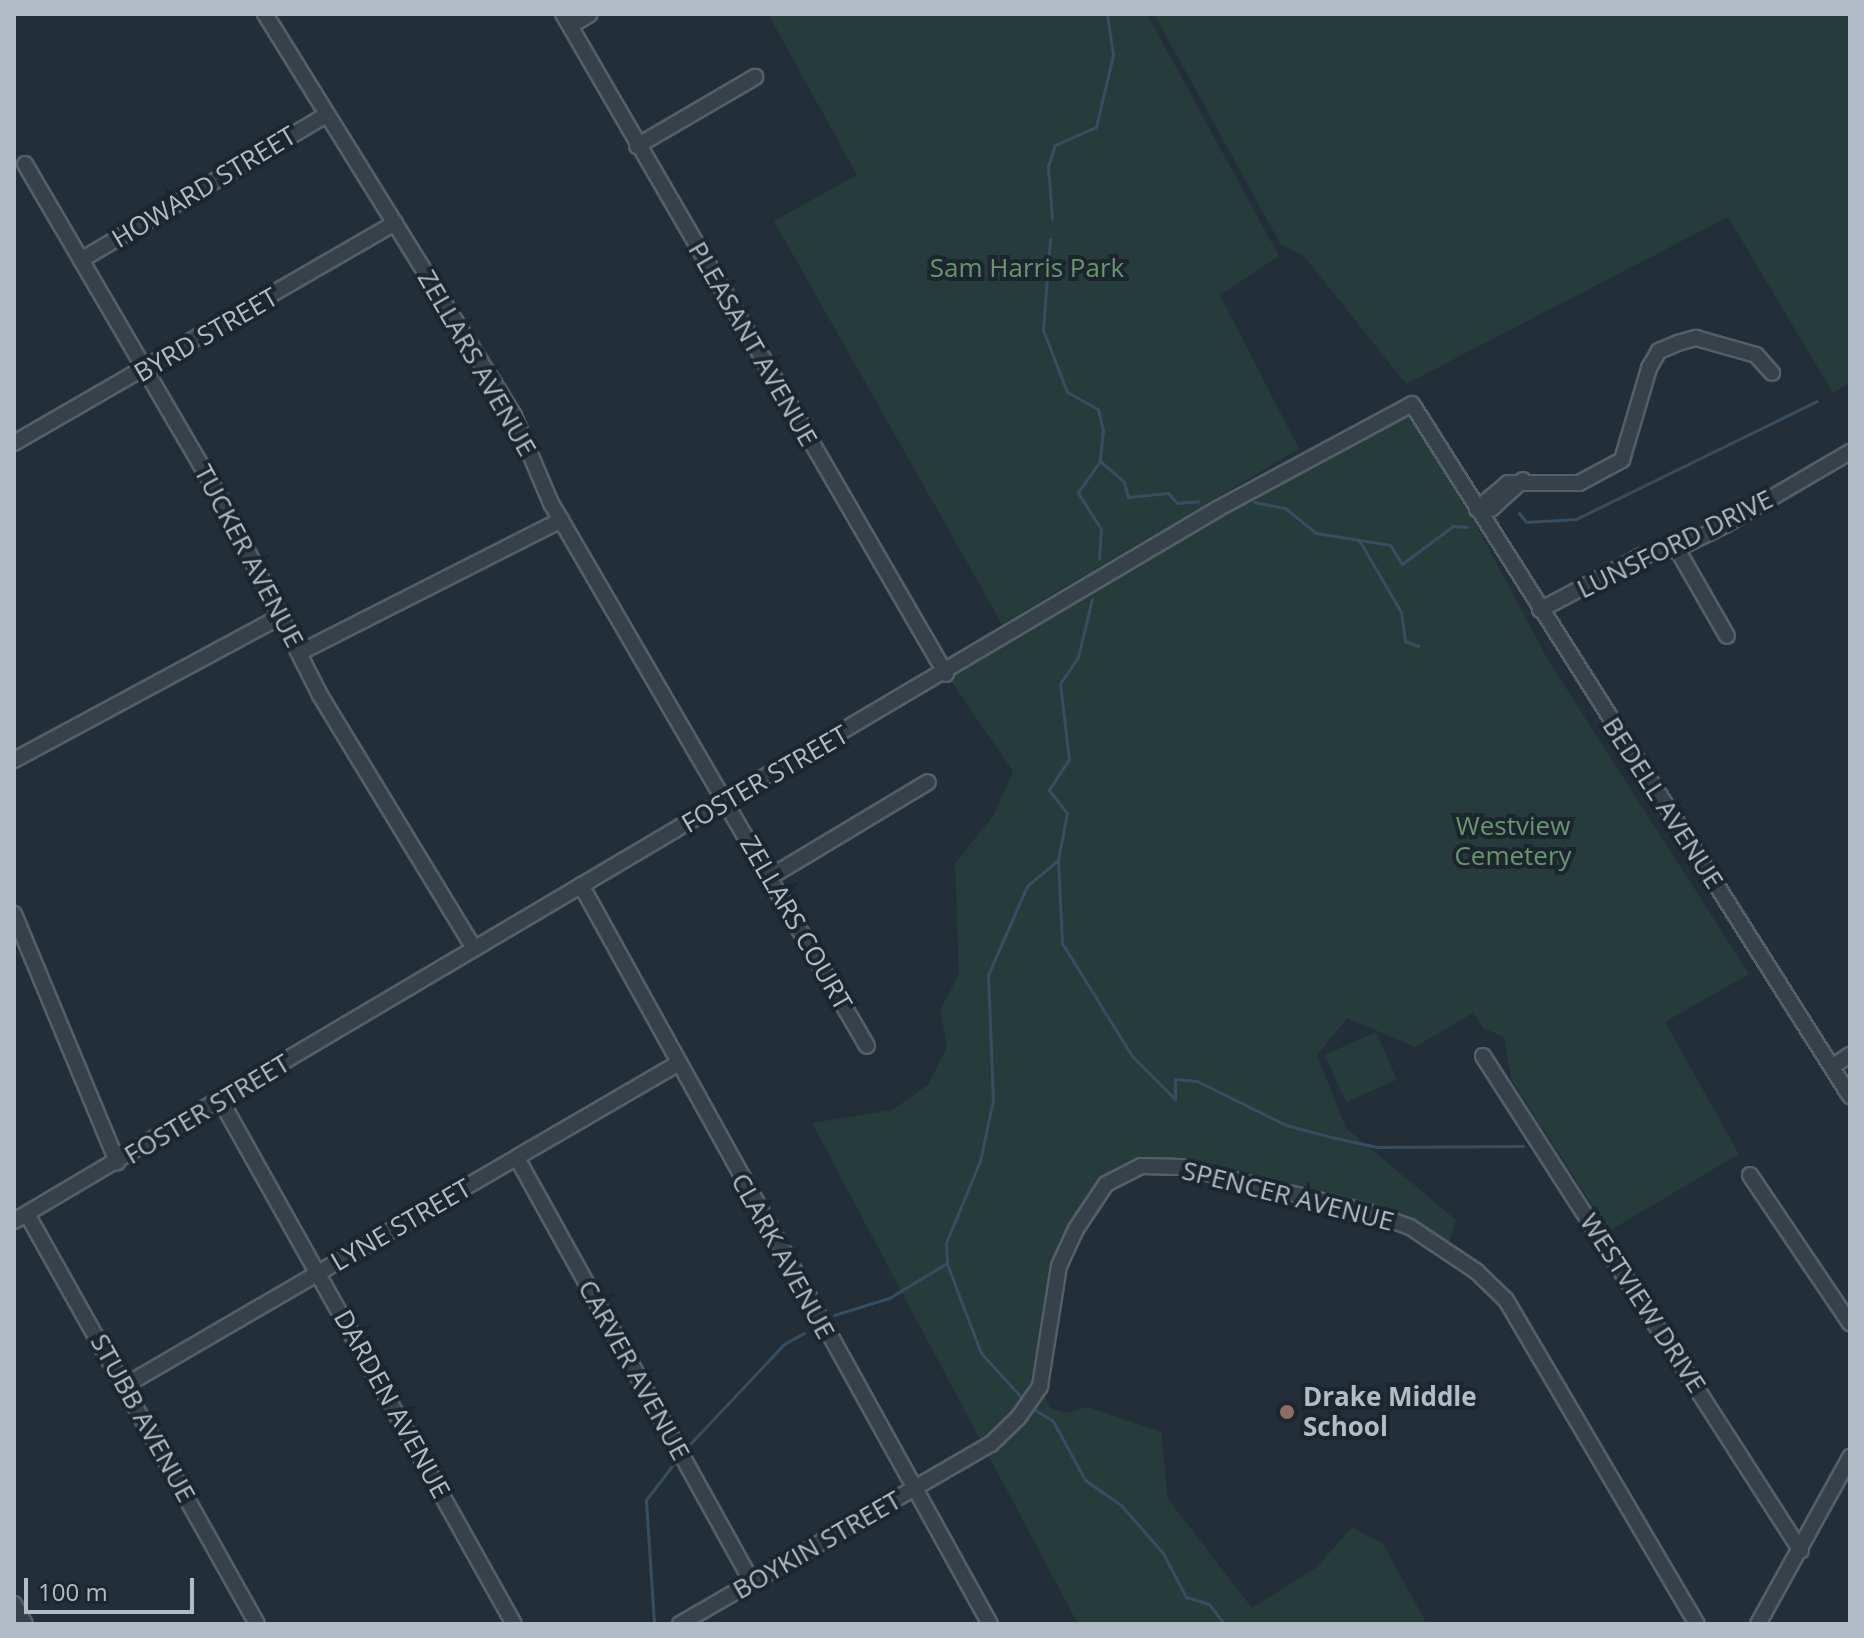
<!DOCTYPE html>
<html>
<head>
<meta charset="utf-8">
<style>
	body { margin:0 }
	#map { position:relative; width:1864px; height:1638px; overflow:hidden; background:#222f39; font-family:"Open Sans",sans-serif }
	div>[style] { position:absolute }
	[style*='--x'] { left:calc(var(--x)*1px); top:calc(var(--y)*1px); width:calc(var(--w)*1px); rotate:calc(var(--a)*1deg) }
	.green>* { inset:0; background:#253c3b; transform-origin:0 0 }
	.stream>* { height:3px; margin:-1.5px; padding:0 1.5px; transform-origin:1.5px; border-radius:1.5px; background:#364e60 }
	.roads { filter:drop-shadow(2px 0 #545f67) drop-shadow(-2px 0 #545f67) drop-shadow(0 2px #545f67) drop-shadow(0 -2px #545f67) }
	.minor>* { height:14px; margin:-7px; padding:0 7px; transform-origin:7px; border-radius:7px; background:#36414a }
	.dots>* { width:22px; height:22px; translate:-50% -50%; box-sizing:border-box; border:4px solid #1b262e; border-radius:50% }
	span { translate:-50% -50%; white-space:nowrap; text-align:center; line-height:1.15; -webkit-text-stroke:8px #1b262e; paint-order:stroke }
	.street-label { font-size:26px; color:#b1bcc6 }
	.park-label { font-size:26px; color:#68966c }
	.poi-label { font-size:26px; color:#b1bcc6; font-weight:700 }
	.left { translate:0 -50%; text-align:left }
	.frame { position:absolute; inset:0; border:16px solid #b1bcc6; pointer-events:none }
	.scale { position:absolute; left:24px; top:1578px; width:170px; height:36px; box-sizing:border-box; border:4px solid #b1bcc6; border-top:0; padding-left:10px; font-size:24px; line-height:28px; white-space:nowrap; color:#b1bcc6; -webkit-text-stroke:6px #1b262e; paint-order:stroke }
</style>
</head>
<body>
<div id="map">
	<div class="green">
		<i style="clip-path:polygon(768px 14px,1147px 14px,1279px 256px,1220px 295px,1299px 449px,1002px 624px,774px 221px,857px 175px)"></i>
		<i style="clip-path:polygon(1154px 14px,1850px 14px,1850px 383px,1833px 393px,1728px 217px,1406px 384px,1304px 256px,1281px 245px)"></i>
		<i style="clip-path:polygon(1412px 404px,1548px 660px,1749px 974px,1665px 1022px,1739px 1154px,1609px 1231px,1511px 1079px,1504px 1037px,1483px 1028px,1473px 1013px,1415px 1047px,1347px 1018px,1317px 1055px,1346px 1128px,1456px 1220px,1450px 1241px,1181px 1167px,1117px 1176px,1059px 1266px,1040px 1386px,1050px 1408px,1066px 1413px,1088px 1407px,1161px 1432px,1168px 1499px,1252px 1608px,1317px 1567px,1352px 1527px,1383px 1544px,1427px 1624px,1078px 1624px,812px 1123px,892px 1110px,928px 1085px,947px 1047px,940px 1011px,959px 974px,955px 863px,994px 815px,1013px 771px,946px 674px)"></i>
		<i style="left:1376px;top:1032px;width:52px;height:56px;rotate:66deg"></i>
	</div>
	<div class="stream">
		<i style="--x:1052;--y:219;--w:53;--a:-94.3"></i>
		<i style="--x:1048;--y:166;--w:22;--a:-72"></i>
		<i style="--x:1055;--y:145;--w:45;--a:-23.7"></i>
		<i style="--x:1096;--y:127;--w:74;--a:-76.7"></i>
		<i style="--x:1113;--y:55;--w:41;--a:-98.3"></i>
		<i style="--x:1050;--y:239;--w:91;--a:94.4"></i>
		<i style="--x:1043;--y:330;--w:66;--a:68.8"></i>
		<i style="--x:1067;--y:392;--w:35;--a:29"></i>
		<i style="--x:1098;--y:409;--w:22;--a:77"></i>
		<i style="--x:1103;--y:430;--w:31;--a:96"></i>
		<i style="--x:1100;--y:461;--w:39;--a:125"></i>
		<i style="--x:1078;--y:493;--w:43;--a:57.4"></i>
		<i style="--x:1101;--y:529;--w:30;--a:94"></i>
		<i style="--x:1100;--y:461;--w:32;--a:41"></i>
		<i style="--x:1124;--y:482;--w:16;--a:75"></i>
		<i style="--x:1128;--y:497;--w:40;--a:-5.7"></i>
		<i style="--x:1168;--y:493;--w:13;--a:48"></i>
		<i style="--x:1177;--y:503;--w:21;--a:-5"></i>
		<i style="--x:1254;--y:502;--w:32;--a:11"></i>
		<i style="--x:1285;--y:508;--w:40;--a:39"></i>
		<i style="--x:1316;--y:533;--w:75;--a:9.2"></i>
		<i style="--x:1390;--y:545;--w:22;--a:58"></i>
		<i style="--x:1402;--y:564;--w:64;--a:-36.7"></i>
		<i style="--x:1453;--y:526;--w:14;--a:4"></i>
		<i style="--x:1519;--y:513;--w:11;--a:52"></i>
		<i style="--x:1526;--y:522;--w:50;--a:-3.4"></i>
		<i style="--x:1576;--y:519;--w:268;--a:-26.1"></i>
		<i style="--x:1359;--y:540;--w:83;--a:59.7"></i>
		<i style="--x:1401;--y:612;--w:29;--a:82"></i>
		<i style="--x:1405;--y:641;--w:14;--a:21"></i>
		<i style="--x:1092;--y:599;--w:60;--a:103.6"></i>
		<i style="--x:1078;--y:657;--w:32;--a:124"></i>
		<i style="--x:1060;--y:684;--w:76;--a:83.2"></i>
		<i style="--x:1069;--y:759;--w:37;--a:123"></i>
		<i style="--x:1049;--y:790;--w:29;--a:52"></i>
		<i style="--x:1067;--y:813;--w:48;--a:100.8"></i>
		<i style="--x:1058;--y:860;--w:83;--a:87.2"></i>
		<i style="--x:1062;--y:943;--w:133;--a:58.2"></i>
		<i style="--x:1132;--y:1056;--w:61;--a:45"></i>
		<i style="--x:1175;--y:1099;--w:20;--a:-90"></i>
		<i style="--x:1175;--y:1079;--w:22;--a:5"></i>
		<i style="--x:1197;--y:1081;--w:99;--a:26.3"></i>
		<i style="--x:1286;--y:1125;--w:47;--a:14.9"></i>
		<i style="--x:1331;--y:1137;--w:47;--a:12.3"></i>
		<i style="--x:1377;--y:1147;--w:146;--a:-0.4"></i>
		<i style="--x:947;--y:1264;--w:95;--a:69.1"></i>
		<i style="--x:981;--y:1353;--w:59;--a:47.7"></i>
		<i style="--x:834;--y:1315;--w:58;--a:-17.2"></i>
		<i style="--x:889;--y:1298;--w:68;--a:-31.1"></i>
		<i style="--x:947;--y:1263;--w:20;--a:-93"></i>
		<i style="--x:946;--y:1243;--w:89;--a:-67.5"></i>
		<i style="--x:980;--y:1161;--w:62;--a:-78"></i>
		<i style="--x:993;--y:1100;--w:125;--a:-92.3"></i>
		<i style="--x:988;--y:975;--w:97;--a:-66.3"></i>
		<i style="--x:1027;--y:886;--w:40;--a:-40"></i>
		<i style="--x:1035;--y:1410;--w:21;--a:31"></i>
		<i style="--x:1053;--y:1421;--w:67;--a:61.5"></i>
		<i style="--x:1085;--y:1480;--w:44;--a:34.8"></i>
		<i style="--x:1121;--y:1505;--w:64;--a:48.8"></i>
		<i style="--x:1163;--y:1553;--w:50;--a:62.4"></i>
		<i style="--x:1186;--y:1597;--w:24;--a:17"></i>
		<i style="--x:1209;--y:1604;--w:25;--a:53"></i>
		<i style="--x:687;--y:1447;--w:141;--a:-46.7"></i>
		<i style="--x:784;--y:1344;--w:23;--a:-29"></i>
		<i style="--x:654;--y:1622;--w:122;--a:-93.8"></i>
		<i style="--x:646;--y:1500;--w:48;--a:-52.7"></i>
	</div>
	<div class="roads">
		<div class="minor">
			<i style="--x:265;--y:14;--w:473;--a:58.2"></i>
			<i style="--x:514;--y:416;--w:95;--a:67"></i>
			<i style="--x:551;--y:503;--w:628;--a:59.8"></i>
			<i style="--x:563;--y:14;--w:763;--a:59.87"></i>
			<i style="--x:570;--y:26;--w:23;--a:-31"></i>
			<i style="--x:637;--y:146;--w:137;--a:-30.3"></i>
			<i style="--x:25;--y:164;--w:395;--a:59.7"></i>
			<i style="--x:224;--y:505;--w:213;--a:63.2"></i>
			<i style="--x:320;--y:695;--w:296;--a:58.7"></i>
			<i style="--x:81;--y:260;--w:285;--a:-30.6"></i>
			<i style="--x:14;--y:443;--w:440;--a:-30"></i>
			<i style="--x:1477;--y:509;--w:40;--a:-40"></i>
			<i style="--x:1508;--y:483;--w:71;--a:0"></i>
			<i style="--x:1579;--y:483;--w:49;--a:-28.1"></i>
			<i style="--x:1622;--y:460;--w:96;--a:-73.6"></i>
			<i style="--x:1649;--y:368;--w:20;--a:-60"></i>
			<i style="--x:1659;--y:351;--w:21;--a:-23"></i>
			<i style="--x:1678;--y:343;--w:19;--a:-16"></i>
			<i style="--x:1696;--y:338;--w:62;--a:15.8"></i>
			<i style="--x:1756;--y:355;--w:24;--a:48"></i>
			<i style="--x:1477;--y:509;--w:14;--a:0"></i>
			<i style="--x:1491;--y:509;--w:43;--a:-42.2"></i>
			<i style="--x:1677;--y:549;--w:100;--a:60.1"></i>
			<i style="--x:1540;--y:610;--w:115;--a:-28.1"></i>
			<i style="--x:1641;--y:556;--w:37;--a:-11"></i>
			<i style="--x:1677;--y:549;--w:54;--a:-26.6"></i>
			<i style="--x:1725;--y:525;--w:145;--a:-30.3"></i>
			<i style="--x:299;--y:653;--w:294;--a:-26.9"></i>
			<i style="--x:14;--y:760;--w:302;--a:-28.3"></i>
			<i style="--x:770;--y:877;--w:184;--a:-31"></i>
			<i style="--x:581;--y:885;--w:845;--a:61.04"></i>
			<i style="--x:14;--y:914;--w:269;--a:67.4"></i>
			<i style="--x:1483;--y:1056;--w:588;--a:57.28"></i>
			<i style="--x:1832;--y:1067;--w:22;--a:-34"></i>
			<i style="--x:221;--y:1101;--w:599;--a:60.74"></i>
			<i style="--x:517;--y:1158;--w:485;--a:61"></i>
			<i style="--x:1750;--y:1175;--w:179;--a:56"></i>
			<i style="--x:27;--y:1214;--w:470;--a:60.7"></i>
			<i style="--x:14;--y:1221;--w:1400;--a:-30.61"></i>
			<i style="--x:1219;--y:508;--w:219;--a:-28.3"></i>
			<i style="--x:1412;--y:404;--w:819;--a:57.67"></i>
			<i style="--x:126;--y:1385;--w:638;--a:-30.22"></i>
			<i style="--x:14;--y:1604;--w:23;--a:61"></i>
			<i style="--x:680;--y:1624;--w:359;--a:-30.1"></i>
			<i style="--x:991;--y:1444;--w:37;--a:-44"></i>
			<i style="--x:1018;--y:1418;--w:39;--a:-55"></i>
			<i style="--x:1040;--y:1386;--w:121;--a:-81"></i>
			<i style="--x:1059;--y:1266;--w:41;--a:-65.3"></i>
			<i style="--x:1076;--y:1229;--w:54;--a:-56.3"></i>
			<i style="--x:1106;--y:1184;--w:39;--a:-27"></i>
			<i style="--x:1141;--y:1166;--w:40;--a:1.4"></i>
			<i style="--x:1181;--y:1167;--w:196;--a:13.5"></i>
			<i style="--x:1372;--y:1213;--w:40;--a:20.2"></i>
			<i style="--x:1410;--y:1227;--w:79;--a:33.7"></i>
			<i style="--x:1476;--y:1271;--w:42;--a:44"></i>
			<i style="--x:1506;--y:1300;--w:376;--a:59.5"></i>
			<i style="--x:1758;--y:1624;--w:191;--a:-61.1"></i>
		</div>
	</div>
	<div class="dots">
		<i style="left:1287px;top:1412px;background:#8d6e63"></i>
	</div>
	<div class="street-label">
		<span style="left:204px;top:187px;rotate:-31deg">HOWARD STREET</span>
		<span style="left:206px;top:335px;rotate:-30deg">BYRD STREET</span>
		<span style="left:753px;top:344px;rotate:60deg">PLEASANT AVENUE</span>
		<span style="left:477px;top:363px;rotate:60deg">ZELLARS AVENUE</span>
		<span style="left:1675px;top:544px;rotate:-26deg">LUNSFORD DRIVE</span>
		<span style="left:249px;top:556px;rotate:62deg">TUCKER AVENUE</span>
		<span style="left:765px;top:779px;rotate:-30deg">FOSTER STREET</span>
		<span style="left:1663px;top:803px;rotate:57deg">BEDELL AVENUE</span>
		<span style="left:796px;top:923px;rotate:60deg">ZELLARS COURT</span>
		<span style="left:207px;top:1109px;rotate:-31deg">FOSTER STREET</span>
		<span style="left:1288px;top:1196px;rotate:14deg">SPENCER AVENUE</span>
		<span style="left:401px;top:1225px;rotate:-30deg">LYNE STREET</span>
		<span style="left:783px;top:1256px;rotate:61deg">CLARK AVENUE</span>
		<span style="left:1643px;top:1303px;rotate:57deg">WESTVIEW DRIVE</span>
		<span style="left:634px;top:1370px;rotate:61deg">CARVER AVENUE</span>
		<span style="left:392px;top:1404px;rotate:61deg">DARDEN AVENUE</span>
		<span style="left:143px;top:1418px;rotate:61deg">STUBB AVENUE</span>
		<span style="left:817px;top:1545px;rotate:-30deg">BOYKIN STREET</span>
	</div>
	<div class="park-label">
		<span style="left:1027px;top:268px">Sam Harris Park</span>
		<span style="left:1513px;top:841px">Westview<br>Cemetery</span>
	</div>
	<div class="poi-label">
		<span class="left" style="left:1303px;top:1412px">Drake Middle<br>School</span>
	</div>
	<div class="frame"></div>
	<div class="scale">100 m</div>
</div>
</body>
</html>
